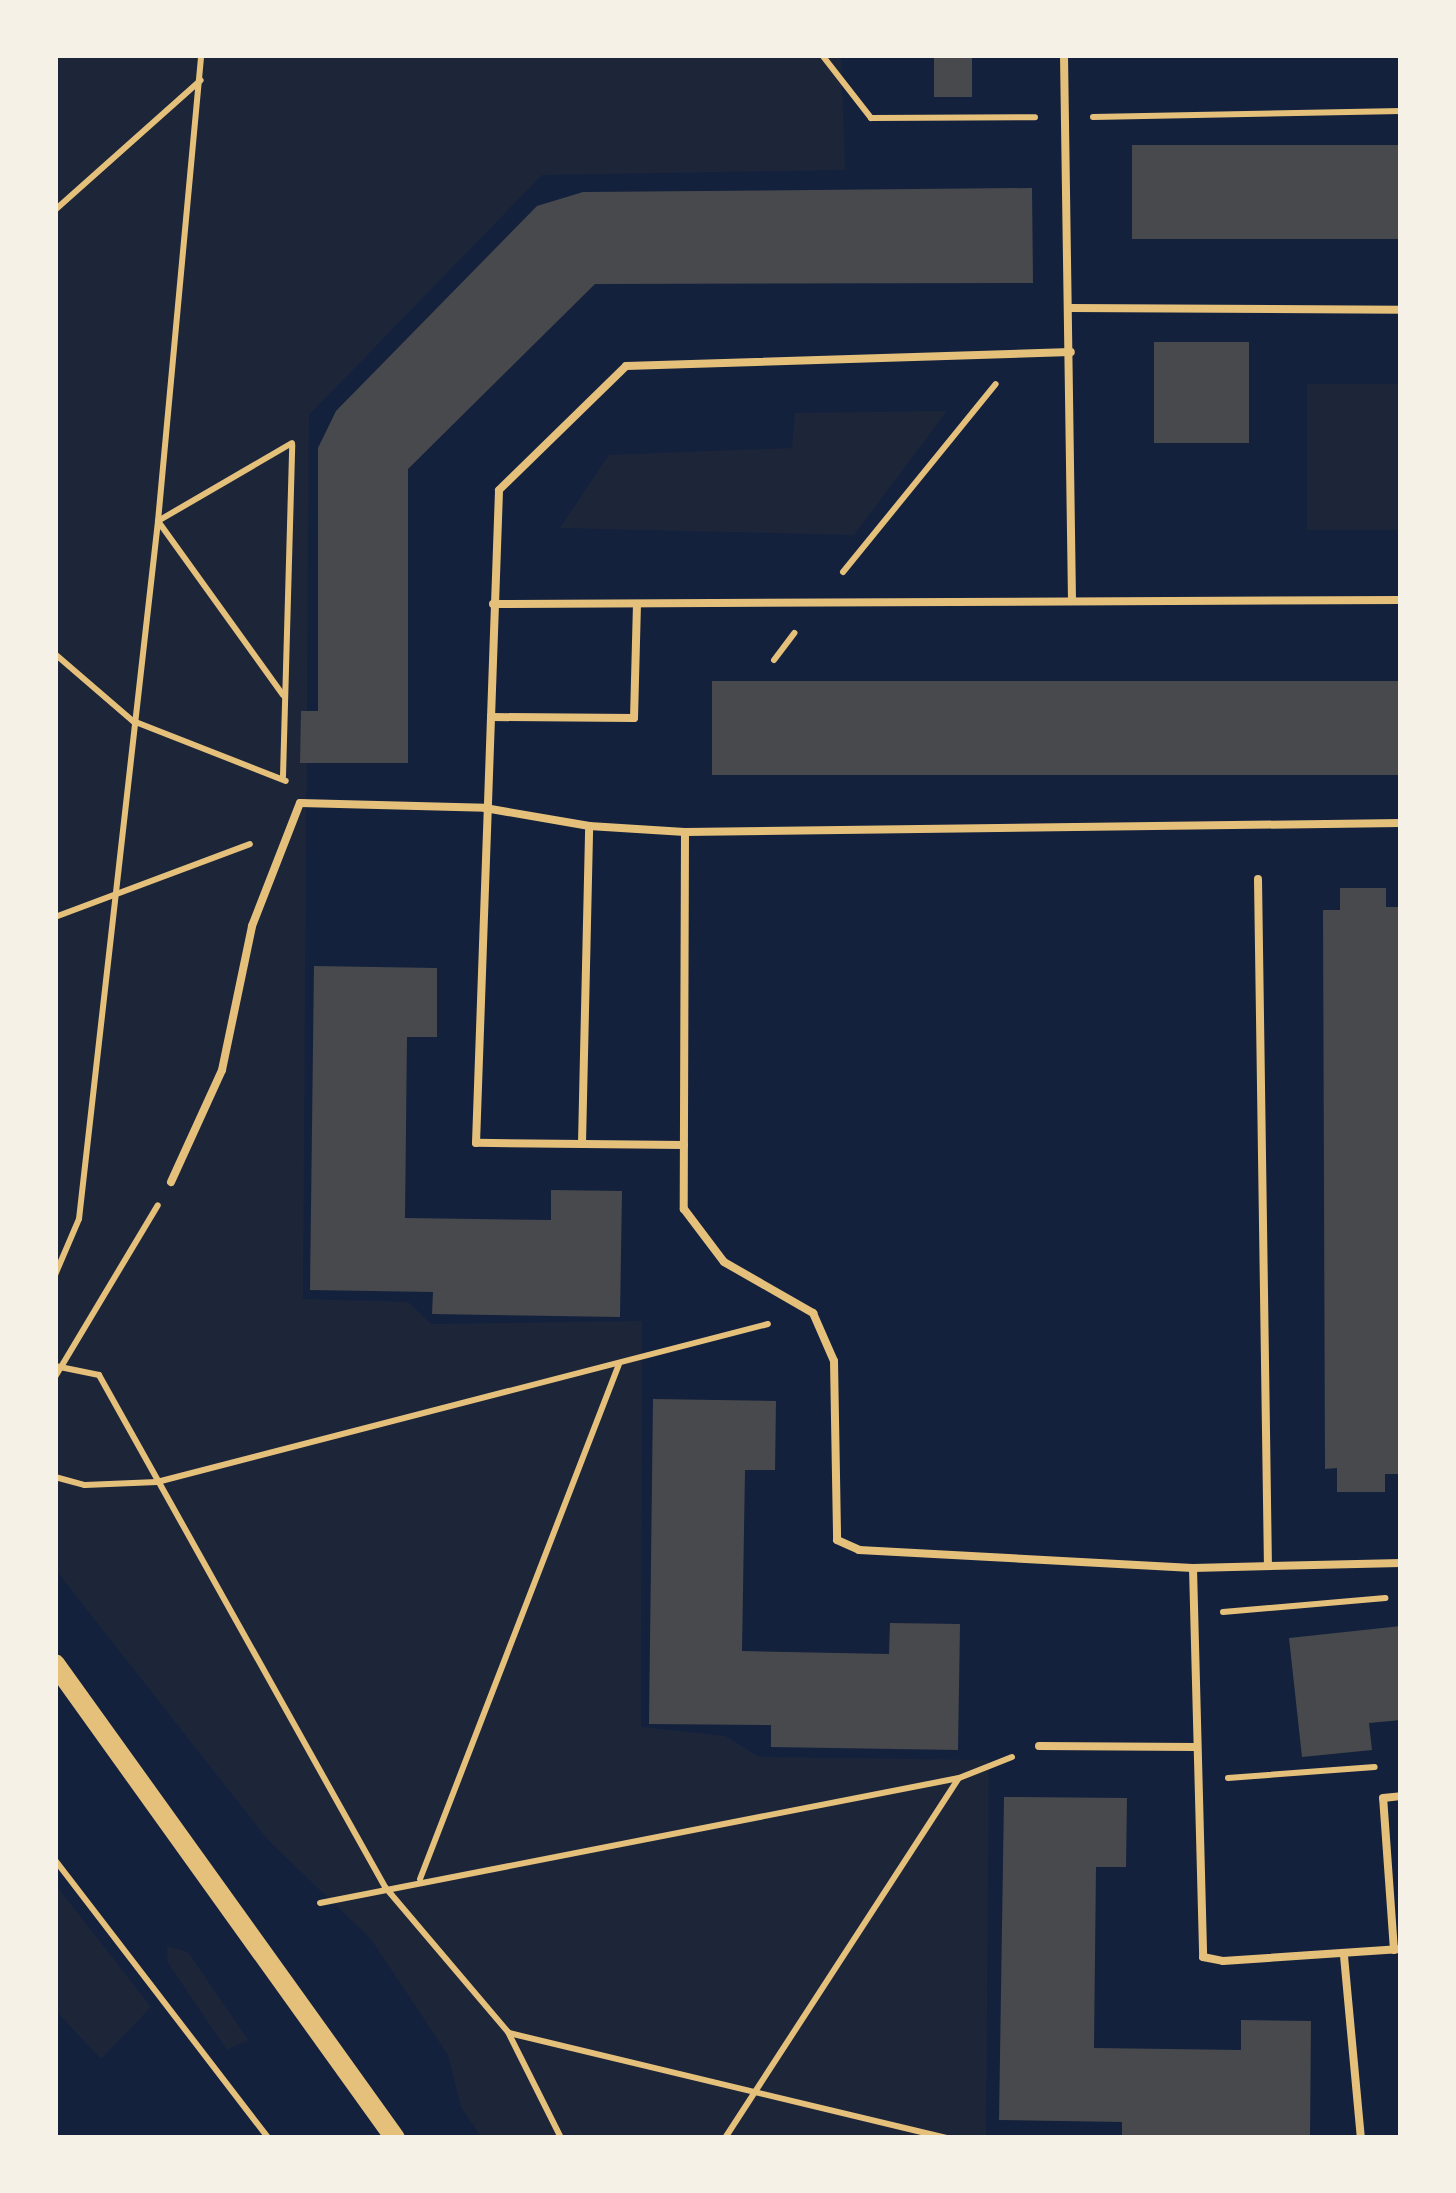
<!DOCTYPE html>
<html>
<head>
<meta charset="utf-8">
<style>
	body { margin:0 }
	#map { position:relative; width:1456px; height:2193px; overflow:hidden; background:#14213d; font-family:"Fira Sans",sans-serif }
	div>[style] { position:absolute }
	[style*='--x'] { left:calc(var(--x)*1px); top:calc(var(--y)*1px); width:calc(var(--w)*1px); rotate:calc(var(--a)*1deg) }
	.green>* { inset:0; background:#1d2539; transform-origin:0 0 }
	.building>* { inset:0; background:#48494c; transform-origin:0 0 }
	.path>* { height:6px; margin:-3px; padding:0 3px; transform-origin:3px; border-radius:3px; background:#e5c07b }
	.service>* { height:8px; margin:-4px; padding:0 4px; transform-origin:4px; border-radius:4px; background:#e5c07b }
	.secondary>* { height:20px; margin:-10px; padding:0 10px; transform-origin:10px; border-radius:10px; background:#e5c07b }
	span { translate:-50% -50%; white-space:nowrap; text-align:center; line-height:1.15; -webkit-text-stroke:8px #f6f1e7; paint-order:stroke }
	.frame { position:absolute; inset:0; border:58px solid #f6f1e7; pointer-events:none }
</style>
</head>
<body>
<div id="map">
	<div class="green">
		<i style="clip-path:polygon(55px 55px,841px 55px,845px 170px,542px 175px,309px 415px,303px 1299px,408px 1302px,431px 1324px,642px 1321px,641px 1727px,725px 1736px,759px 1757px,989px 1760px,986px 2134px,999px 2138px,482px 2138px,461px 2107px,448px 2055px,371px 1939px,268px 1840px,55px 1569px)"></i>
		<i style="left:1307px;top:384px;width:94px;height:146px"></i>
		<i style="clip-path:polygon(947px 411px,854px 535px,560px 528px,609px 455px,792px 448px,795px 413px)"></i>
		<i style="clip-path:polygon(55px 1884px,151px 2007px,101px 2059px,55px 2010px)"></i>
		<i style="clip-path:polygon(167px 1946px,188px 1952px,248px 2040px,227px 2050px,168px 1963px)"></i>
	</div>
	<div class="building">
		<i style="left:934px;top:55px;width:38px;height:42px"></i>
		<i style="left:1132px;top:145px;width:269px;height:94px"></i>
		<i style="clip-path:polygon(1032px 188px,1033px 283px,595px 284px,408px 469px,408px 763px,300px 763px,301px 711px,318px 711px,318px 448px,336px 411px,537px 206px,583px 192px)"></i>
		<i style="left:1154px;top:342px;width:95px;height:101px"></i>
		<i style="left:1401px;top:681px;width:94px;height:689px;rotate:90deg"></i>
		<i style="clip-path:polygon(1340px 888px,1386px 888px,1386px 907px,1401px 907px,1401px 1474px,1385px 1474px,1385px 1492px,1337px 1492px,1337px 1468px,1325px 1469px,1323px 910px,1340px 910px)"></i>
		<i style="clip-path:polygon(314px 966px,437px 968px,437px 1037px,407px 1037px,405px 1218px,551px 1220px,551px 1190px,622px 1191px,620px 1317px,432px 1314px,433px 1292px,310px 1290px)"></i>
		<i style="clip-path:polygon(653px 1399px,776px 1401px,775px 1470px,745px 1470px,742px 1651px,889px 1654px,890px 1623px,960px 1624px,958px 1750px,771px 1747px,771px 1725px,649px 1724px)"></i>
		<i style="clip-path:polygon(1401px 1626px,1401px 1720px,1369px 1723px,1372px 1750px,1302px 1757px,1289px 1638px)"></i>
		<i style="clip-path:polygon(1004px 1797px,1127px 1798px,1126px 1867px,1096px 1867px,1094px 2048px,1241px 2050px,1241px 2020px,1311px 2021px,1310px 2138px,1122px 2138px,1122px 2122px,999px 2120px)"></i>
	</div>
	<div class="path">
		<i style="--x:822;--y:55;--w:80;--a:52.1"></i>
		<i style="--x:871;--y:118;--w:164;--a:-0.3"></i>
		<i style="--x:1093;--y:117;--w:308;--a:-1.1"></i>
		<i style="--x:55;--y:210;--w:195;--a:-41.7"></i>
		<i style="--x:843;--y:572;--w:242;--a:-50.9"></i>
		<i style="--x:55;--y:654;--w:103;--a:40.7"></i>
		<i style="--x:133;--y:721;--w:164;--a:21.4"></i>
		<i style="--x:774;--y:660;--w:34;--a:-53"></i>
		<i style="--x:283;--y:695;--w:214;--a:-125.7"></i>
		<i style="--x:158;--y:521;--w:155;--a:-30.2"></i>
		<i style="--x:283;--y:776;--w:331;--a:-88.4"></i>
		<i style="--x:55;--y:917;--w:208;--a:-20.5"></i>
		<i style="--x:55;--y:1275;--w:61;--a:-66.8"></i>
		<i style="--x:79;--y:1219;--w:702;--a:-83.54"></i>
		<i style="--x:158;--y:521;--w:468;--a:-84.7"></i>
		<i style="--x:55;--y:1366;--w:45;--a:11.6"></i>
		<i style="--x:99;--y:1375;--w:586;--a:60.81"></i>
		<i style="--x:385;--y:1887;--w:190;--a:49.7"></i>
		<i style="--x:508;--y:2032;--w:119;--a:63.4"></i>
		<i style="--x:55;--y:1377;--w:200;--a:-59.1"></i>
		<i style="--x:55;--y:1477;--w:31;--a:15"></i>
		<i style="--x:85;--y:1485;--w:72;--a:-2.4"></i>
		<i style="--x:157;--y:1482;--w:631;--a:-14.5"></i>
		<i style="--x:1223;--y:1612;--w:163;--a:-4.9"></i>
		<i style="--x:1228;--y:1778;--w:147;--a:-4.3"></i>
		<i style="--x:55;--y:1860;--w:350;--a:52.5"></i>
		<i style="--x:420;--y:1879;--w:552;--a:-68.87"></i>
		<i style="--x:320;--y:1903;--w:651;--a:-11.07"></i>
		<i style="--x:959;--y:1778;--w:57;--a:-21.6"></i>
		<i style="--x:509;--y:2033;--w:451;--a:13.5"></i>
		<i style="--x:725;--y:2138;--w:428;--a:-57"></i>
	</div>
	<div class="service">
		<i style="--x:1064;--y:55;--w:545;--a:89.16"></i>
		<i style="--x:1070;--y:308;--w:331;--a:0.3"></i>
		<i style="--x:493;--y:604;--w:908;--a:-0.25"></i>
		<i style="--x:491;--y:717;--w:143;--a:0.4"></i>
		<i style="--x:634;--y:718;--w:114;--a:-88.5"></i>
		<i style="--x:685;--y:832;--w:377;--a:90.2"></i>
		<i style="--x:684;--y:1209;--w:66;--a:53"></i>
		<i style="--x:724;--y:1262;--w:103;--a:29.8"></i>
		<i style="--x:813;--y:1313;--w:52;--a:66.4"></i>
		<i style="--x:834;--y:1361;--w:179;--a:89"></i>
		<i style="--x:837;--y:1540;--w:24;--a:24"></i>
		<i style="--x:859;--y:1550;--w:334;--a:3.1"></i>
		<i style="--x:1193;--y:1568;--w:208;--a:-1.4"></i>
		<i style="--x:1258;--y:879;--w:687;--a:89.17"></i>
		<i style="--x:582;--y:1143;--w:317;--a:-88.7"></i>
		<i style="--x:684;--y:1145;--w:208;--a:-179.4"></i>
		<i style="--x:476;--y:1143;--w:653;--a:-87.98"></i>
		<i style="--x:499;--y:490;--w:177;--a:-44.3"></i>
		<i style="--x:626;--y:366;--w:445;--a:-1.8"></i>
		<i style="--x:171;--y:1182;--w:123;--a:-65.5"></i>
		<i style="--x:222;--y:1070;--w:147;--a:-78.2"></i>
		<i style="--x:252;--y:926;--w:132;--a:-68.7"></i>
		<i style="--x:300;--y:803;--w:185;--a:1.5"></i>
		<i style="--x:485;--y:808;--w:106;--a:9.8"></i>
		<i style="--x:589;--y:826;--w:96;--a:3.6"></i>
		<i style="--x:685;--y:832;--w:716;--a:-0.72"></i>
		<i style="--x:1193;--y:1568;--w:389;--a:88.5"></i>
		<i style="--x:1203;--y:1957;--w:20;--a:11"></i>
		<i style="--x:1223;--y:1961;--w:178;--a:-3.9"></i>
		<i style="--x:1039;--y:1746;--w:157;--a:0.4"></i>
		<i style="--x:1394;--y:1950;--w:152;--a:-94.1"></i>
		<i style="--x:1383;--y:1798;--w:18;--a:-6"></i>
		<i style="--x:1344;--y:1956;--w:183;--a:84.7"></i>
	</div>
	<div class="secondary">
		<i style="--x:55;--y:1664;--w:583;--a:54.35"></i>
	</div>
	<div class="frame"></div>
</div>
</body>
</html>
